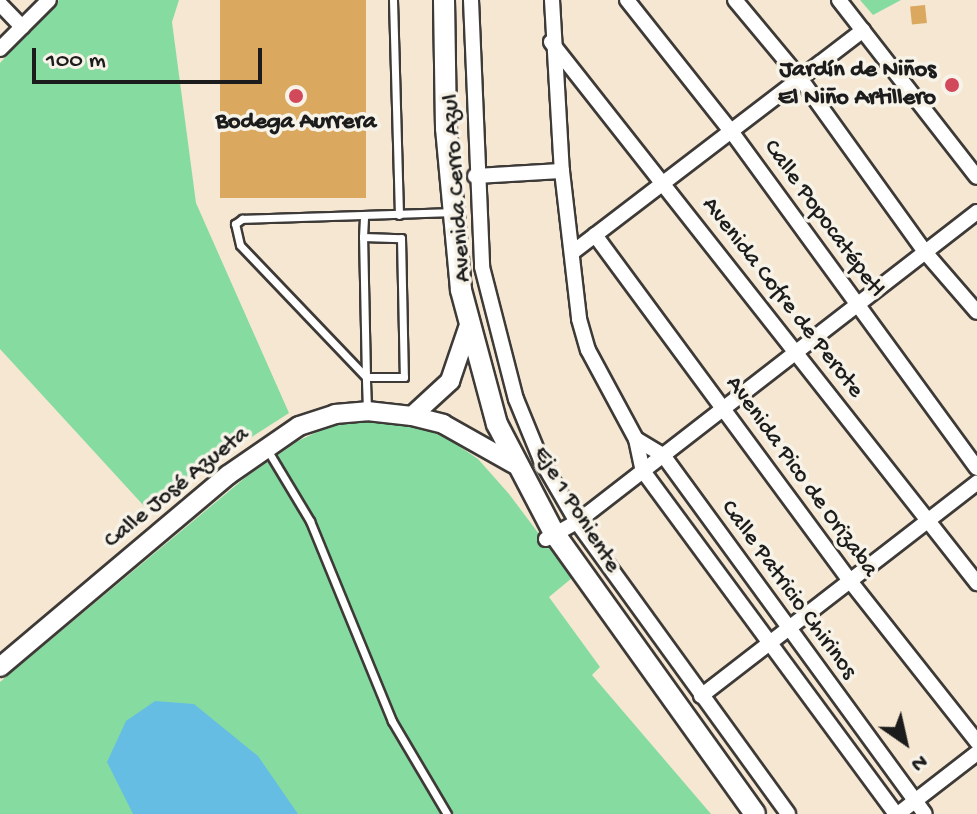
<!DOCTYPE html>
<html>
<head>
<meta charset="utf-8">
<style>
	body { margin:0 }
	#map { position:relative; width:977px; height:814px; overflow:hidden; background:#f5e7d2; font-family:"Gochi Hand",sans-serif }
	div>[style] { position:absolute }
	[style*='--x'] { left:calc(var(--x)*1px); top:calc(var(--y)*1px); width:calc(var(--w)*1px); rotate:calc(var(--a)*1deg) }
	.green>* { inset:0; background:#86dca0 }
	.water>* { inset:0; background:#66bde3 }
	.building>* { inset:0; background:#dba860; transform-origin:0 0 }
	.roads { filter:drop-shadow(2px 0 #3d3a37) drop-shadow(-2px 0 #3d3a37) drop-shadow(0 2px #3d3a37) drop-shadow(0 -2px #3d3a37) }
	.service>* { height:7px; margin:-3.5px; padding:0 3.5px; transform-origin:3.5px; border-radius:3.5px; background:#fff }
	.minor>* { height:14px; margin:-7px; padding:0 7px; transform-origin:7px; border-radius:7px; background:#fff }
	.tertiary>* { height:18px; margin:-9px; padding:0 9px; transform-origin:9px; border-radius:9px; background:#fff }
	.secondary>* { height:20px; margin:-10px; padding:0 10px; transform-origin:10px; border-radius:10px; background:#fff }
	.dots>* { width:22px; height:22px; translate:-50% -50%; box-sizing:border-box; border:4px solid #f7f3e8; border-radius:50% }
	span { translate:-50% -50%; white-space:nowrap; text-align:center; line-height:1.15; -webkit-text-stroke:7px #f7f3e8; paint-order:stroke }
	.poi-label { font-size:24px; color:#1c1c1c; font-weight:700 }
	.right { translate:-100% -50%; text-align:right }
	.street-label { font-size:24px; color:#1c1c1c }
	.north { position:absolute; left:865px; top:702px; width:80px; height:80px; -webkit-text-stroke:6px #f7f3e8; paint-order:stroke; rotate:146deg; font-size:22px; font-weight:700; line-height:32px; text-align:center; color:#1c1c1c }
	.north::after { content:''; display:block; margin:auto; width:28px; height:36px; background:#1c1c1c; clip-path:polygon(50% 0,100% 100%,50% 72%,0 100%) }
	.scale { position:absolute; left:32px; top:48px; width:230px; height:36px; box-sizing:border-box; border:4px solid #1c1c1c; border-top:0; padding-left:10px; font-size:24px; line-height:28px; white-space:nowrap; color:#1c1c1c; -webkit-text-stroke:6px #f7f3e8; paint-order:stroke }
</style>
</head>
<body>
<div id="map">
	<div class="green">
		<i style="clip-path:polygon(59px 0,179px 0,172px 22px,196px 203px,289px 413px,144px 506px,0 349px,0 63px)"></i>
		<i style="clip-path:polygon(860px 0,901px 0,873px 15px)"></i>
		<i style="clip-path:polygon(373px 419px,413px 425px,447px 438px,478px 459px,509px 494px,572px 578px,549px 597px,600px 667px,592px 675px,711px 814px,0 814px,0 682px,246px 477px,298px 441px,338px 422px)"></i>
	</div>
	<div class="water">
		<i style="clip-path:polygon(155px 701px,194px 704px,258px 756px,298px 814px,133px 814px,107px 762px,126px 721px)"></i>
	</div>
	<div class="building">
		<i style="left:220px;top:0;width:146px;height:198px"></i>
		<i style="left:925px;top:5px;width:18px;height:15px;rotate:84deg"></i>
	</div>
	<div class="roads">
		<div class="service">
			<i style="--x:393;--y:0;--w:215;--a:88.4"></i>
			<i style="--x:363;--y:237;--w:38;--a:2"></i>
			<i style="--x:401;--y:238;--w:139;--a:88.8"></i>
			<i style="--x:404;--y:377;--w:38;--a:180"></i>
			<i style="--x:366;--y:377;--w:140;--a:-91.2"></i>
			<i style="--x:363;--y:237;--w:21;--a:-87"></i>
			<i style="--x:367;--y:409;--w:32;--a:-92"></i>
			<i style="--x:366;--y:377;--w:182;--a:-133.7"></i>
			<i style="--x:240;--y:245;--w:22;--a:-103"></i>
			<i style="--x:235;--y:224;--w:9;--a:-36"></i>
			<i style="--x:242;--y:219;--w:209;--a:-1.9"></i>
			<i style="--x:268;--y:451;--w:82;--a:59"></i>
			<i style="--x:310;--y:521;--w:216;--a:67.7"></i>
			<i style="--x:392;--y:721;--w:108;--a:59.4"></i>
		</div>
		<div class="minor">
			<i style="--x:471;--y:0;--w:267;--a:87.6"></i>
			<i style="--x:482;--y:267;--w:136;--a:75.6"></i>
			<i style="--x:516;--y:399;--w:66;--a:67.7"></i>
			<i style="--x:541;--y:460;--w:72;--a:59.9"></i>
			<i style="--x:577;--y:522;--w:360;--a:54.1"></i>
			<i style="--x:552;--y:0;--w:171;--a:86.7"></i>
			<i style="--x:562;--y:171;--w:149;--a:83.4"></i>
			<i style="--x:579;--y:319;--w:32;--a:74"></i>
			<i style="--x:588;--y:350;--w:101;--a:61.7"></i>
			<i style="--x:636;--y:439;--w:33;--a:78"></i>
			<i style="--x:643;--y:471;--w:426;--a:53.6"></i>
			<i style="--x:627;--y:0;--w:167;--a:51.6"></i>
			<i style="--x:731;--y:131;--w:417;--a:53.9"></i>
			<i style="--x:735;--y:0;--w:102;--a:50.2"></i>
			<i style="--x:800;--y:78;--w:214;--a:54.3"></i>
			<i style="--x:925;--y:252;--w:79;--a:49.1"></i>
			<i style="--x:839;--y:0;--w:224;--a:52.1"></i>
			<i style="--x:0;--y:4;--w:32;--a:46"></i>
			<i style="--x:551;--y:42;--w:689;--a:51.78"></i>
			<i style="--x:0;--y:49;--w:69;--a:-45"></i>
			<i style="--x:475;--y:176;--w:87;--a:-3.3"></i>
			<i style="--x:595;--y:235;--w:430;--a:53.6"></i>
			<i style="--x:850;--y:581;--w:205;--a:51.7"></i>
			<i style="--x:573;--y:252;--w:365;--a:-37.4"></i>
			<i style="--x:636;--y:439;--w:31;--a:31"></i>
			<i style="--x:663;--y:455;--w:444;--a:53.9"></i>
			<i style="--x:546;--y:539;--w:35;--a:-29"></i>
			<i style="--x:577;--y:522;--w:506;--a:-37.78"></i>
			<i style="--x:701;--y:696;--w:349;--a:-37.7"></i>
			<i style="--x:898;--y:814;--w:100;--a:-37.7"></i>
		</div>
		<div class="tertiary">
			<i style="--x:412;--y:416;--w:52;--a:-42.6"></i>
			<i style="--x:450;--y:381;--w:56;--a:-71.2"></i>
			<i style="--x:0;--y:667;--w:298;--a:-40.1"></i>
			<i style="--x:228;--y:475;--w:86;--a:-34.6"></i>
			<i style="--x:299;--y:426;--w:38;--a:-18"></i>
			<i style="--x:335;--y:414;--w:32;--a:-5"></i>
			<i style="--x:367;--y:411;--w:45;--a:6.3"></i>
			<i style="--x:412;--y:416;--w:32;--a:14"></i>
			<i style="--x:443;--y:424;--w:81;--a:29.4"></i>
		</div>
		<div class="secondary">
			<i style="--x:444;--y:0;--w:128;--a:89.1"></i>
			<i style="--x:446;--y:128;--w:163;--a:84.7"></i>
			<i style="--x:461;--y:290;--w:139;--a:75"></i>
			<i style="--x:497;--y:424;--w:123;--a:62.4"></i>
			<i style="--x:554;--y:533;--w:345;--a:54.4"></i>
		</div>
	</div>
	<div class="dots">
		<i style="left:952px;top:85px;background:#d1495b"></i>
		<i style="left:296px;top:96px;background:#d1495b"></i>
	</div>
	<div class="poi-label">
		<span class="right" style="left:936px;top:85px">Jardín de Niños<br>El Niño Artillero</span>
		<span style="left:296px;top:123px">Bodega Aurrera</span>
	</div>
	<div class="street-label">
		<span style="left:458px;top:188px;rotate:-94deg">Avenida Cerro Azul</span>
		<span style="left:823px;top:219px;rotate:54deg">Calle Popocatépetl</span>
		<span style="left:782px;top:298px;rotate:52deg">Avenida Cofre de Perote</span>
		<span style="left:801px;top:477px;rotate:54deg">Avenida Pico de Orizaba</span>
		<span style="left:177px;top:488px;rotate:-39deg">Calle José Azueta</span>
		<span style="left:576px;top:510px;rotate:58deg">Eje 1 Poniente</span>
		<span style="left:788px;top:590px;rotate:54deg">Calle Patricio Chirinos</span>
	</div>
	<div class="north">N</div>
	<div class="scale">100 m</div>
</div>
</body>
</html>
